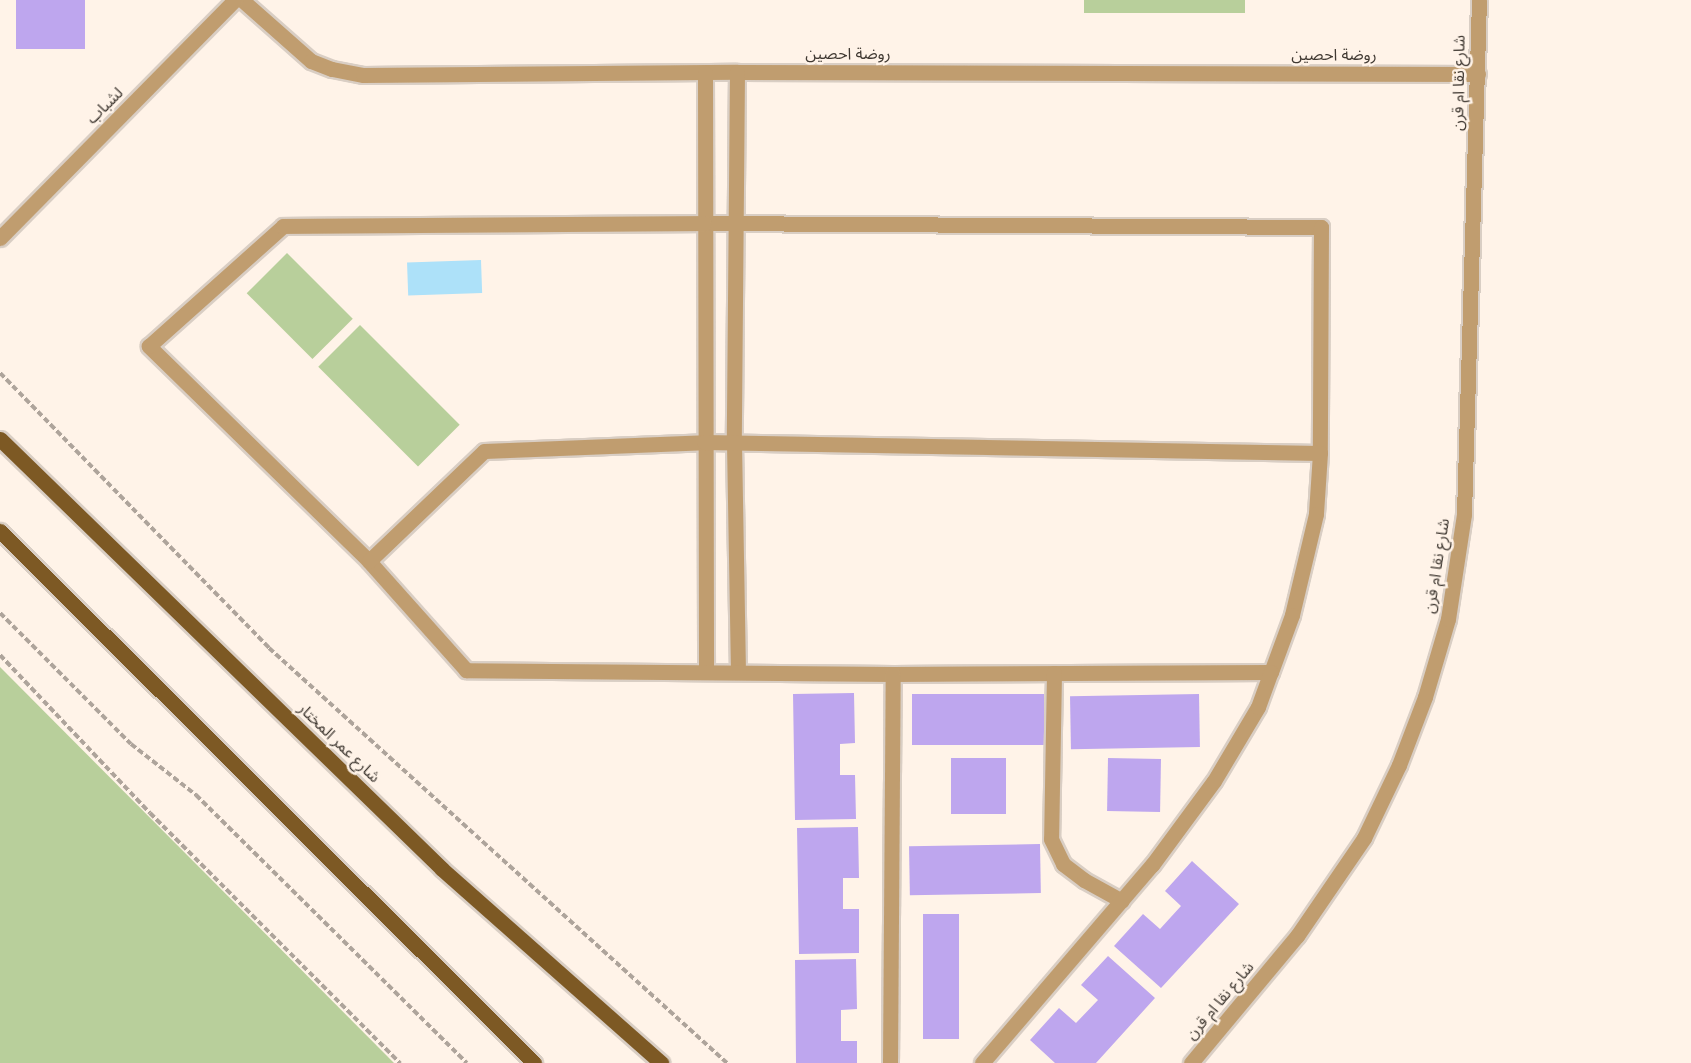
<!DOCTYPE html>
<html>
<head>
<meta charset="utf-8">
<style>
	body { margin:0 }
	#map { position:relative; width:1691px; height:1063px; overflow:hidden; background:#fff3e8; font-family:Roboto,"Noto Sans Arabic",sans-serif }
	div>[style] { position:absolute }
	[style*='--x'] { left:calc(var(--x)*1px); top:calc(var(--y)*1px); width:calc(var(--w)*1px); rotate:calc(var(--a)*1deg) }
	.green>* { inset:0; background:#b8cf9b; transform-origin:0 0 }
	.water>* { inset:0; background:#ade1f9; transform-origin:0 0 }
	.building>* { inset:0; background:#bea6ee; transform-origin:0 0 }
	.path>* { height:4px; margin-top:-2px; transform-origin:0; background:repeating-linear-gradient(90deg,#aea49b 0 6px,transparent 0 9px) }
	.roads { filter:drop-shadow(2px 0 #d9cec4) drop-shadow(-2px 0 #d9cec4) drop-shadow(0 2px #d9cec4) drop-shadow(0 -2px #d9cec4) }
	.minor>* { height:15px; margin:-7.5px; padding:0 7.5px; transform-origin:7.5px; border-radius:7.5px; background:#c09d6f }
	.major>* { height:15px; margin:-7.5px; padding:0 7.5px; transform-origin:7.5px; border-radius:7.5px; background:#7d5924 }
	span { translate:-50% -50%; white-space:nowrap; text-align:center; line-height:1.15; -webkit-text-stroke:5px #fff3e8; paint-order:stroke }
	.street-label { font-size:16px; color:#403932 }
</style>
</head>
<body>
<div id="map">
	<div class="green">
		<i style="left:1084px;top:0;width:161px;height:13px"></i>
		<i style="left:287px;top:253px;width:93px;height:57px;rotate:45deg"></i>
		<i style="left:360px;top:325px;width:141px;height:59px;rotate:45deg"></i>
		<i style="clip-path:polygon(0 667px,394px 1063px,0 1063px)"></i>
	</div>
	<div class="water">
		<i style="left:481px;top:260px;width:33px;height:74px;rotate:88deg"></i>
	</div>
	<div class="building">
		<i style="left:16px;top:0;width:69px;height:49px"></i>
		<i style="clip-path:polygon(854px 693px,855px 743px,840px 744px,840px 775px,855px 775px,856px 819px,795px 820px,793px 694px)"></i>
		<i style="left:912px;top:694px;width:132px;height:51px"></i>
		<i style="left:1199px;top:694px;width:53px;height:129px;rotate:89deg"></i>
		<i style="left:951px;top:758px;width:55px;height:56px"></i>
		<i style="left:1108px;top:758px;width:53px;height:53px;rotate:1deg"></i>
		<i style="clip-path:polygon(858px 827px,859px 878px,843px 878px,843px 909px,859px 909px,859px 953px,799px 954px,797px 828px)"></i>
		<i style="left:1040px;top:844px;width:49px;height:131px;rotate:89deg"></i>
		<i style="clip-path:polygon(1192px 861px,1239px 904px,1161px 988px,1114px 946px,1143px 914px,1160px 929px,1181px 906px,1165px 891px)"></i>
		<i style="left:959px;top:914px;width:125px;height:36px;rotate:90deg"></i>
		<i style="clip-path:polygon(1108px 956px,1155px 998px,1096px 1063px,1055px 1063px,1030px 1040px,1059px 1008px,1076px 1023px,1098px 1000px,1081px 985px)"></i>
		<i style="clip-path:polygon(856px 959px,857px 1009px,841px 1010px,841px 1041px,857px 1041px,857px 1063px,796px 1063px,795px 960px)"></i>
	</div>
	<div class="path">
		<i style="--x:0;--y:373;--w:385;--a:45.6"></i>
		<i style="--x:269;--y:648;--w:618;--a:42.18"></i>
		<i style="--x:0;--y:613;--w:185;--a:45"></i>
		<i style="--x:131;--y:744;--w:83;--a:38.1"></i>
		<i style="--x:196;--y:795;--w:381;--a:44.7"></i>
		<i style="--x:0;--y:655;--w:218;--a:46.5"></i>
		<i style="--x:150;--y:813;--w:354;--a:45"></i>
	</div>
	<div class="roads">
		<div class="minor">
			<i style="--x:242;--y:0;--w:92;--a:41.5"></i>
			<i style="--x:311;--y:61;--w:22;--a:21"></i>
			<i style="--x:332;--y:69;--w:32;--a:11"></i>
			<i style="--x:363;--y:75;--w:374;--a:-0.5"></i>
			<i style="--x:737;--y:72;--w:741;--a:0.15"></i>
			<i style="--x:737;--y:72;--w:371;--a:90.5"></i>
			<i style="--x:734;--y:443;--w:229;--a:89"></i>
			<i style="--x:705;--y:73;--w:598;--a:89.9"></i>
			<i style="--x:704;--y:223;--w:617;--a:0.37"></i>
			<i style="--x:1321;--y:227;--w:226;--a:90.3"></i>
			<i style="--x:1320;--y:453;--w:61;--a:93.8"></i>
			<i style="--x:1316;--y:514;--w:104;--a:103.4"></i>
			<i style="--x:1292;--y:615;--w:61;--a:110.2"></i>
			<i style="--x:1271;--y:672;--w:378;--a:179.7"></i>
			<i style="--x:893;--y:674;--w:427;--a:-179.5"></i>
			<i style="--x:466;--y:670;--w:146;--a:-131.7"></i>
			<i style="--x:369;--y:561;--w:308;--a:-135.7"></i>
			<i style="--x:149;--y:346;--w:180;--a:-41.8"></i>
			<i style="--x:283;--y:226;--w:421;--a:-0.4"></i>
			<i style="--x:0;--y:238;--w:334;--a:-45.4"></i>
			<i style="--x:369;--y:561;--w:159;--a:-43.7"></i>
			<i style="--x:484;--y:451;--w:220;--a:-2.3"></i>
			<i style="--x:704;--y:442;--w:616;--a:1.02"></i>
			<i style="--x:1054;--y:673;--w:166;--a:91"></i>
			<i style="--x:1051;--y:839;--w:28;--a:64"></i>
			<i style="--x:1063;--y:864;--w:26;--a:37"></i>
			<i style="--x:1084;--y:880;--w:43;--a:28.9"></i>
			<i style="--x:890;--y:1063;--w:389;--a:-89.6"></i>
			<i style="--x:982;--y:1063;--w:261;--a:-49.4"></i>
			<i style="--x:1152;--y:865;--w:104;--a:-53.6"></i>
			<i style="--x:1214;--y:781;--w:86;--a:-59.3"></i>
			<i style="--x:1258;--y:707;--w:37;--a:-70"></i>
			<i style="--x:1191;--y:1063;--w:165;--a:-50.2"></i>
			<i style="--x:1297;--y:936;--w:119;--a:-55.6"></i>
			<i style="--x:1364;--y:838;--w:81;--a:-64.4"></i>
			<i style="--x:1399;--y:765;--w:73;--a:-69.1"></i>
			<i style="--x:1425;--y:697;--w:81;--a:-73.6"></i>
			<i style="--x:1448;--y:619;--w:106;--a:-81.3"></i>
			<i style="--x:1464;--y:514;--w:514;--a:-88.33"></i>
		</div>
		<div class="major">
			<i style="--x:0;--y:439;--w:617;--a:44.21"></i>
			<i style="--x:442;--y:869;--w:293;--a:41.5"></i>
			<i style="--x:0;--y:531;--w:754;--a:44.89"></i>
		</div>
	</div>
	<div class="street-label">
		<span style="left:848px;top:54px">روضة احصين</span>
		<span style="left:1334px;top:55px">روضة احصين</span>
		<span style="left:1459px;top:83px;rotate:-89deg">شارع نقا ام قرن</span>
		<span style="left:105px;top:106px;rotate:-45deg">لشباب</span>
		<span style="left:1437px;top:566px;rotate:-81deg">شارع نقا ام قرن</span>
		<span style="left:339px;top:743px;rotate:44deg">شارع عمر المختار</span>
		<span style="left:1220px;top:1001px;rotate:-50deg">شارع نقا ام قرن</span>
	</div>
</div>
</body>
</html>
